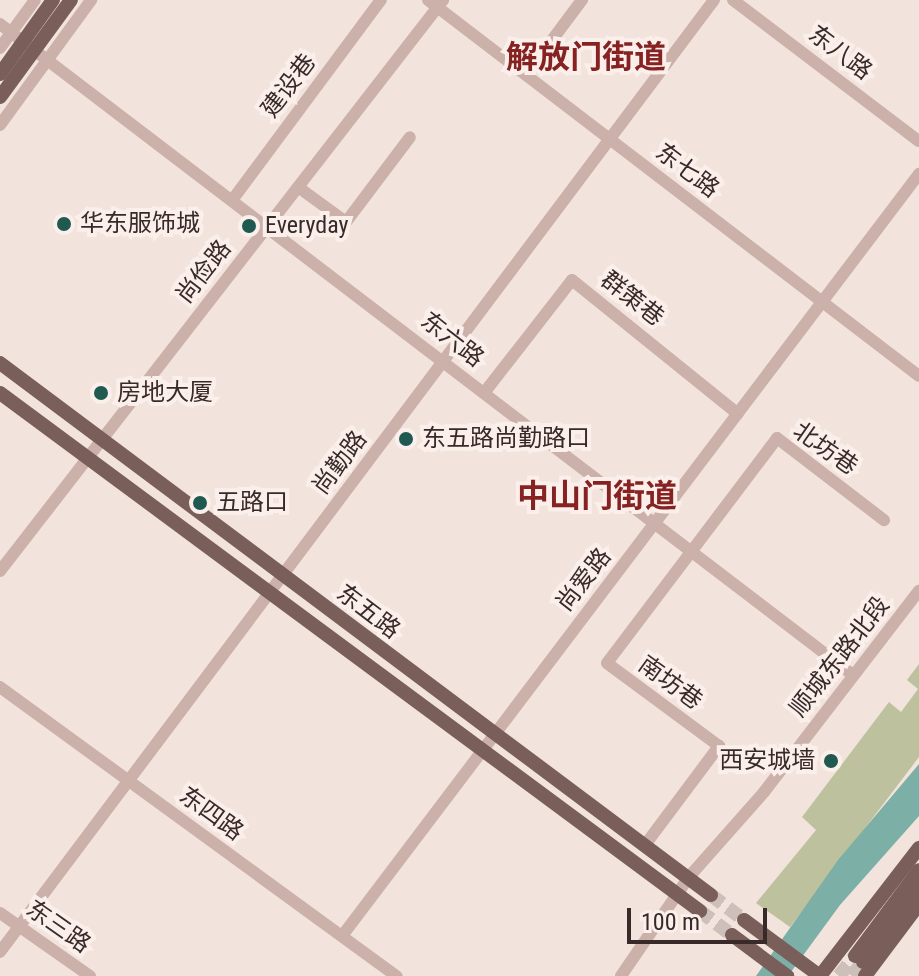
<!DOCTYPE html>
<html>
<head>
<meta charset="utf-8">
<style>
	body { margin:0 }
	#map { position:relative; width:919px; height:976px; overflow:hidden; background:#f2e4dd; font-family:"Roboto Condensed","Noto Sans SC",sans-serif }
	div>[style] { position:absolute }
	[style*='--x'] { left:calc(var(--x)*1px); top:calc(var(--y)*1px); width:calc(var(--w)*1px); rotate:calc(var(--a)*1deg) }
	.green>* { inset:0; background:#bec19d }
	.water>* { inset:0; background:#7cafa6 }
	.major-tunnel>* { height:14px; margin-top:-7px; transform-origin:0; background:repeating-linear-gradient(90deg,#cdbfb9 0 14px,transparent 0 21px) }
	.minor>* { height:12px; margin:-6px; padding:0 6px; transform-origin:6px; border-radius:6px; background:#cbb1a9 }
	.major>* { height:14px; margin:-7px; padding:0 7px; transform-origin:7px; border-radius:7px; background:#7a5e5a }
	.dots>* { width:22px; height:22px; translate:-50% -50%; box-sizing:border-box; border:4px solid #faefea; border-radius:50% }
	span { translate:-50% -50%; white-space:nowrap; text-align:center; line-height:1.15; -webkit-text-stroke:8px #faefea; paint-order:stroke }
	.street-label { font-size:24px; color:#382a29 }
	.poi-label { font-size:24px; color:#382a29 }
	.left { translate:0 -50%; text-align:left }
	.right { translate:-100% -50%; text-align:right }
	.district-label { font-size:32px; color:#862322; font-weight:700 }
	.scale { position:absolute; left:627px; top:908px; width:140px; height:36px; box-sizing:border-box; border:4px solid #382a29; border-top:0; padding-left:10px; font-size:24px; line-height:28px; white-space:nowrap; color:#382a29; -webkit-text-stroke:6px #faefea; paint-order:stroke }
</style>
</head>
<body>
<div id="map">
	<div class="green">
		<i style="clip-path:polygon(919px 664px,919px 757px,790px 927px,756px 903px,816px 830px,802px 817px,889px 702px,901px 712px,918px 689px,907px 680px)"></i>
	</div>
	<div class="water">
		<i style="clip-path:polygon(919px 764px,919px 816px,840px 905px,788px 976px,756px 976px,838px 860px)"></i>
	</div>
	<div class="major-tunnel">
		<i style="--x:711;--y:895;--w:41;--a:37.1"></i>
		<i style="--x:700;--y:911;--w:40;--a:37"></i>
		<i style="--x:839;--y:976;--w:26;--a:-51"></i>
		<i style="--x:852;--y:976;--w:18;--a:-52"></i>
	</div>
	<div class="minor">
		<i style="--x:428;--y:0;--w:618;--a:37.44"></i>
		<i style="--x:733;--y:0;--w:233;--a:37.2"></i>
		<i style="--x:0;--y:24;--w:1073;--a:37.35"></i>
		<i style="--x:0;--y:48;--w:59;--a:-53.9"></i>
		<i style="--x:526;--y:75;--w:94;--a:-53.3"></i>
		<i style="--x:0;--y:125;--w:155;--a:-53.9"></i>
		<i style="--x:298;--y:187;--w:59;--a:36.1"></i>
		<i style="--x:346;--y:222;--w:106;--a:-53"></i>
		<i style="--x:233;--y:199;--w:248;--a:-53.4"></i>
		<i style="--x:484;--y:393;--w:143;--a:-52.1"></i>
		<i style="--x:572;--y:280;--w:213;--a:38.9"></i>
		<i style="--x:0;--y:571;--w:723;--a:-52.19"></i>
		<i style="--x:0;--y:687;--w:491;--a:36.1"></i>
		<i style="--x:645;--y:845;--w:124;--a:-53.2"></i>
		<i style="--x:719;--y:746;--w:139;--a:-143.5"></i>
		<i style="--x:607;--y:663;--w:282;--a:-52.9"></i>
		<i style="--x:777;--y:438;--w:135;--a:37.5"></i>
		<i style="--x:0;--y:913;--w:110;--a:35"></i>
		<i style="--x:342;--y:936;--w:956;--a:-52.87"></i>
		<i style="--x:0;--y:952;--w:1190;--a:-53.13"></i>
		<i style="--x:621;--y:976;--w:119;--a:-55.6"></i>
		<i style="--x:688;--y:878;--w:115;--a:-48.5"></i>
		<i style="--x:764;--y:792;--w:254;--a:-52.4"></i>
	</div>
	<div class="major">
		<i style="--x:0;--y:74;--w:91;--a:-54.4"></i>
		<i style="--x:0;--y:97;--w:120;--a:-53.8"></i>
		<i style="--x:0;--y:363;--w:888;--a:36.81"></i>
		<i style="--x:0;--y:393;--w:871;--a:36.5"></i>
		<i style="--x:744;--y:920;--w:94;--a:36.4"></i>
		<i style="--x:732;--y:935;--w:69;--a:36.7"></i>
		<i style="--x:855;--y:956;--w:107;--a:-53.3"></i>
		<i style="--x:863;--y:962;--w:94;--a:-53.3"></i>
		<i style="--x:820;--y:976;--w:162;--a:-52.3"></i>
		<i style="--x:865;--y:976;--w:90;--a:-53.1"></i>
	</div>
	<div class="dots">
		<i style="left:64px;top:224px;background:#1f5950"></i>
		<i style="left:249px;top:226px;background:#1f5950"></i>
		<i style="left:101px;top:393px;background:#1f5950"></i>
		<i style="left:406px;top:439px;background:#1f5950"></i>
		<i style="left:200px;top:503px;background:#1f5950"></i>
		<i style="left:831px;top:761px;background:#1f5950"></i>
	</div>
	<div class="street-label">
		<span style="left:840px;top:53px;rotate:37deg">东八路</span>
		<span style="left:289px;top:86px;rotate:-53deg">建设巷</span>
		<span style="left:687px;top:171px;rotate:37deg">东七路</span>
		<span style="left:204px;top:272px;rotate:-52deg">尚俭路</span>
		<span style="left:632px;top:299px;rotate:38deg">群策巷</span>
		<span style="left:452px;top:340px;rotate:38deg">东六路</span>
		<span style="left:825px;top:449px;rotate:35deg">北坊巷</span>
		<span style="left:340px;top:463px;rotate:-53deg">尚勤路</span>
		<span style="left:584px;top:580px;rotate:-52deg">尚爱路</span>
		<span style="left:368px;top:612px;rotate:37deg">东五路</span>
		<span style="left:840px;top:657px;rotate:-52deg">顺城东路北段</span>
		<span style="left:670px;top:683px;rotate:36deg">南坊巷</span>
		<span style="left:211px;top:814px;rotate:36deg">东四路</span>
		<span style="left:58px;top:927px;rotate:35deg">东三路</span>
	</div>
	<div class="poi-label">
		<span class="left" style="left:80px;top:224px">华东服饰城</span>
		<span class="left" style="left:265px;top:226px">Everyday</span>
		<span class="left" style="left:117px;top:393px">房地大厦</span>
		<span class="left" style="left:422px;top:439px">东五路尚勤路口</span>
		<span class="left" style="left:216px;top:503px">五路口</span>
		<span class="right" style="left:815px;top:761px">西安城墙</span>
	</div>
	<div class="district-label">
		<span style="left:586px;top:57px">解放门街道</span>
		<span style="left:597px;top:496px">中山门街道</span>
	</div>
	<div class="scale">100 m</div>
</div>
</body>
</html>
